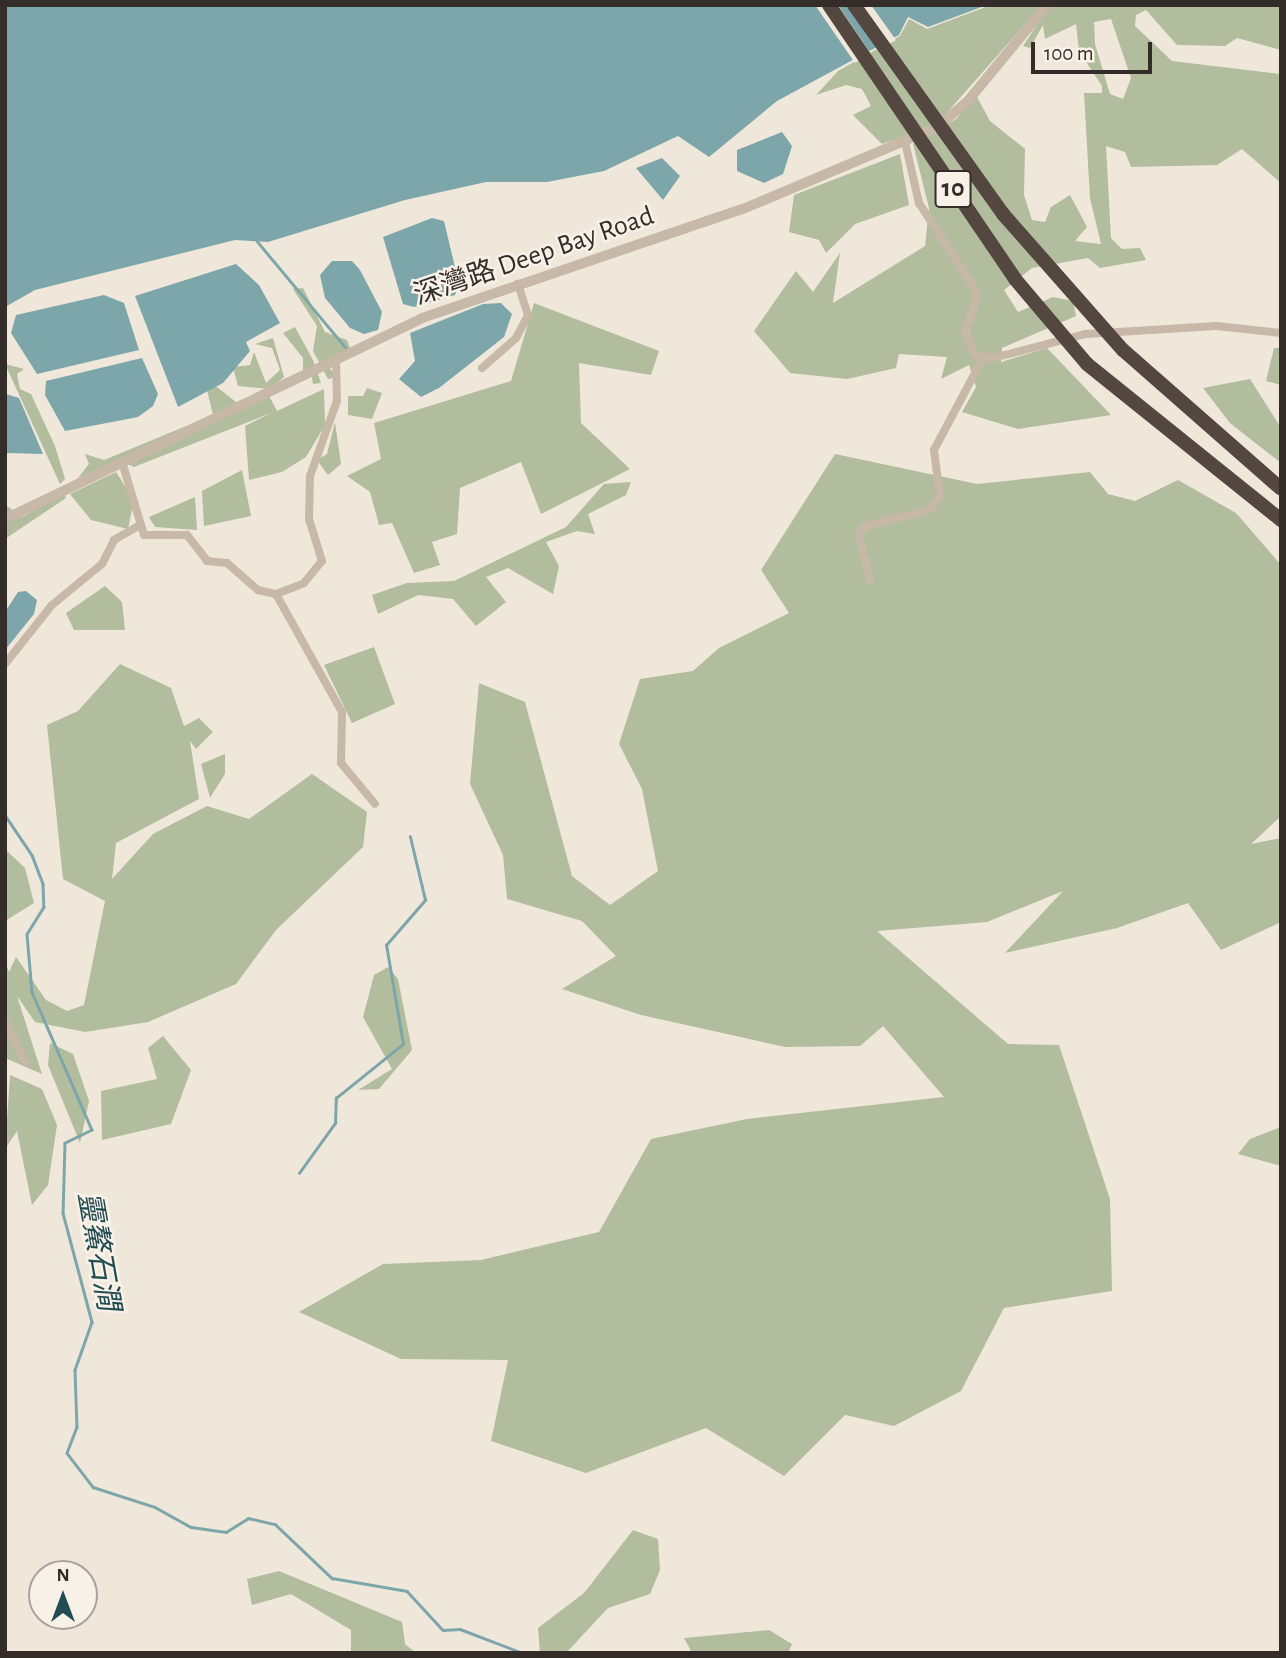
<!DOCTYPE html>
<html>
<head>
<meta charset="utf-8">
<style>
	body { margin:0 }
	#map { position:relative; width:1286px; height:1658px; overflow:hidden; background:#f0e7db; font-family:"Alegreya Sans","Noto Sans SC",sans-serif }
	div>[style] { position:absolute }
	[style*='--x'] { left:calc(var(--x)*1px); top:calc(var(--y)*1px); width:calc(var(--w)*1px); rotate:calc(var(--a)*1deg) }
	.green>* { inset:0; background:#b1bd9d }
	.water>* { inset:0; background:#7da6aa }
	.pier>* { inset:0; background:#f0e7db }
	.stream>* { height:2.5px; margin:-1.25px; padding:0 1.25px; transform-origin:1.25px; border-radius:1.25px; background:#7da6aa }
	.minor>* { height:8px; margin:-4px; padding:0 4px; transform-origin:4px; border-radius:4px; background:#c7b8a8 }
	.tertiary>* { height:10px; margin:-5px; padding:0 5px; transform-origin:5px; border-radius:5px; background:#c7b8a8 }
	.motorway>* { height:14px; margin:-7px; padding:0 7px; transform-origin:7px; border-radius:7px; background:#544740 }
	.motorway-bridge>* { height:14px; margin:-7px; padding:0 7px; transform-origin:7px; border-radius:7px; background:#544740 }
	span { translate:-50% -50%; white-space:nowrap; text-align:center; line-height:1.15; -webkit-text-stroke:5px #f8f1e7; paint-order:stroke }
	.shield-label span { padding:2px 5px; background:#f8f1e7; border:2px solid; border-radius:5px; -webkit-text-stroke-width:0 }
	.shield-label { font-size:26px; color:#342c28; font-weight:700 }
	.street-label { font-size:28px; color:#342c28 }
	.water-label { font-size:30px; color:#214d52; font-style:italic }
	.frame { position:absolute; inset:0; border:7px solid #342c28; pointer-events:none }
	.north { position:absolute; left:28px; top:1560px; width:70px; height:70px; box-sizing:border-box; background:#f8f1e7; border:2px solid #aaa29b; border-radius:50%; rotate:0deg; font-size:19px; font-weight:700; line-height:28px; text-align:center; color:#342c28 }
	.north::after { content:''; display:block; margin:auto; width:24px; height:32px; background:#214d52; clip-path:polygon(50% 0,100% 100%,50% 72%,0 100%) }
	.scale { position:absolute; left:1031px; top:42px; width:121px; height:32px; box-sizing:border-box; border:4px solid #342c28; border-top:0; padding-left:9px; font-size:21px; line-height:24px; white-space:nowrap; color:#342c28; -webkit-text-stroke:5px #f8f1e7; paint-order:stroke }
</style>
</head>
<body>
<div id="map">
	<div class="green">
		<i style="clip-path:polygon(991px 5px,1042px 5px,936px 125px,882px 144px,853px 115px,871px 106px,862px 89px,846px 85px,816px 95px,838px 71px,900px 36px,909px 19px,927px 29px)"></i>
		<i style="clip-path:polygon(evenodd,1050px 5px,1281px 5px,1281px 50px,1237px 38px,1225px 46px,1177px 45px,1146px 10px,1136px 15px,1135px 26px,1172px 61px,1281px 74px,1281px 183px,1242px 149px,1217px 165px,1131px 167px,1125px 152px,1106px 146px,1111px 238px,1122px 249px,1140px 248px,1146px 260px,1100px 268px,1088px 258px,1032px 268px,1004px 290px,1018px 312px,1053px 297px,1073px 301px,1076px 316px,1002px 348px,1001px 362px,1047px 348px,1111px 415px,1018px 429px,962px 412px,976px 387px,969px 365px,941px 379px,947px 357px,899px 354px,896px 368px,847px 379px,790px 373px,754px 331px,796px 271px,813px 292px,840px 253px,833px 303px,925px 246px,929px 208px,913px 144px,956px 119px,976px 95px,990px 121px,1025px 149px,1024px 195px,1032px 220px,1045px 222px,1051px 207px,1070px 195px,1087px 227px,1075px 241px,1101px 244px,1090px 198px,1084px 93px,1102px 93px,1102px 86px,1079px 51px,1076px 24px,1045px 39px,1043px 25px,1030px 48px,1023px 46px,1050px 5px,1111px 19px,1131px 78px,1123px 99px,1110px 94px,1095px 44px,1094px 22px,1111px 19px)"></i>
		<i style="clip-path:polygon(900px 154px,909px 205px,855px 224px,826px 253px,819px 240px,789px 232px,794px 195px)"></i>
		<i style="clip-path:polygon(303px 288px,325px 332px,347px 340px,350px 348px,327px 364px,336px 377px,328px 379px,313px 351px,317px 326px,293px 289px)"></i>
		<i style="clip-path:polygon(534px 303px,659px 351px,651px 375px,579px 363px,581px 423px,630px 469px,541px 514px,521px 462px,460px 488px,457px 534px,432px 542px,440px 565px,414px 573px,392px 523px,379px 525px,370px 492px,347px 476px,381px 459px,374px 423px,511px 381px)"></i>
		<i style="clip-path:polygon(295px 327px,313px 360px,321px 383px,313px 384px,311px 372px,303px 372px,303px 358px,283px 333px)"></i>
		<i style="clip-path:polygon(273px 338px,284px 377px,270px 389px,238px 386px,233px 367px,250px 365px,254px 352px,266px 383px,280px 370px,272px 348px,255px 344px)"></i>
		<i style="clip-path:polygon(1274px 348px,1281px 348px,1281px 385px,1266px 381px)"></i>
		<i style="clip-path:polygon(5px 364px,24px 369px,17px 374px,20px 389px,31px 394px,55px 446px,65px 479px,60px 484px)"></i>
		<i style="clip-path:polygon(1250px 379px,1281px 428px,1281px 463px,1230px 423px,1203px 388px)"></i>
		<i style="clip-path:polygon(213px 384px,236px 402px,267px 392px,277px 411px,324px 389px,325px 425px,306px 457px,282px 472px,249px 480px,245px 426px,271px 413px,134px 467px,121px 461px,78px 478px,89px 464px,85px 454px,104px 460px,213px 415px,207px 390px)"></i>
		<i style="clip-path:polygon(367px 388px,382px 393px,372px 419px,348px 415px,348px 396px,363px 396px)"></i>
		<i style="clip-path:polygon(335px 422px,341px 464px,328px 475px,317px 460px,327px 454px)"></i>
		<i style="clip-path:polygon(835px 454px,977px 484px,1090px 472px,1108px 494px,1135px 501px,1178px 480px,1236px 513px,1281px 565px,1281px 816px,1251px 844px,1281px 838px,1281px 922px,1221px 950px,1188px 903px,1117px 928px,1005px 953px,1063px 891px,987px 922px,877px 931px,1008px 1044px,1059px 1045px,1110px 1199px,1112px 1291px,1004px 1308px,961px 1391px,894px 1426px,845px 1415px,784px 1476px,706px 1428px,586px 1473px,491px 1441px,508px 1360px,401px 1359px,299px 1312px,383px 1264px,481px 1260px,599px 1232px,651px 1139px,747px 1119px,944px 1097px,883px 1026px,860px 1046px,785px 1047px,641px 1015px,562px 989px,616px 956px,582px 921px,507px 899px,503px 855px,470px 784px,479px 683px,525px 702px,572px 876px,610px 905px,658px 871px,642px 789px,619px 744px,640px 679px,693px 671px,719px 648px,789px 613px,761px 570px)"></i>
		<i style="clip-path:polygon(242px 470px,251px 516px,204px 526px,202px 491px)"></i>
		<i style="clip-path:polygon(116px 472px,134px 500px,128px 529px,91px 520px,70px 494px)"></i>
		<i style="clip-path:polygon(631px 482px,626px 495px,588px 514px,595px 534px,577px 531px,546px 542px,559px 566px,553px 594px,508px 568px,486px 577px,506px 602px,476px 626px,453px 599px,418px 595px,378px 614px,372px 595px,407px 583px,454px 581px,566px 527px,604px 484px)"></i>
		<i style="clip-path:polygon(5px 493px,7px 506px,22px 517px,64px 493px,66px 498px,5px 539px)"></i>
		<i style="clip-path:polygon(195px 497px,197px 530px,155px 527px,149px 517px)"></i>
		<i style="clip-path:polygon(105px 586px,122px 602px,125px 630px,74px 630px,66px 613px)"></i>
		<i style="clip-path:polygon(374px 647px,395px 704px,352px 723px,324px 665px)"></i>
		<i style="clip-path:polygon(120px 664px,171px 688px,184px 726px,199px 718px,213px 732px,196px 749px,190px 741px,199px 799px,116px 843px,112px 879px,153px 834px,207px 806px,249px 819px,312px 774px,367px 812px,363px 847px,276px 930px,236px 984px,148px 1022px,85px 1032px,35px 1022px,17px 996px,42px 1074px,5px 1058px,5px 962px,9px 972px,16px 957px,46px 1000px,67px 1011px,84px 1005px,105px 901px,63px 879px,47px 725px,78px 711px)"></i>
		<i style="clip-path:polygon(225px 754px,225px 774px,210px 798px,201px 764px)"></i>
		<i style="clip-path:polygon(5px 849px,25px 868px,34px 903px,5px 921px)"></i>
		<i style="clip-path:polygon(388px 967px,398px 979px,412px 1050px,379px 1089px,358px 1090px,392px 1069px,363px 1017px,374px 975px)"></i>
		<i style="clip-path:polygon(163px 1036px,191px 1070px,171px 1124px,102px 1140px,101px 1091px,157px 1079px,148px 1048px)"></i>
		<i style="clip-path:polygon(50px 1043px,73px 1054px,89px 1101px,80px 1143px,48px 1065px)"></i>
		<i style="clip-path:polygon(10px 1075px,42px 1089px,57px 1125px,48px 1185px,32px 1205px,17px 1131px,5px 1149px)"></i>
		<i style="clip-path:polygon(1281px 1127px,1281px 1166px,1238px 1154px,1250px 1139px)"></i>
		<i style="clip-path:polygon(633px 1530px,658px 1539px,660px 1570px,650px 1594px,608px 1608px,566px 1653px,540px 1653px,538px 1628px,584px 1593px)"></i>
		<i style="clip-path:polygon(279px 1571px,402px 1622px,405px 1644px,416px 1653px,351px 1653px,351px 1630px,291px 1594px,252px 1605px,247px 1579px)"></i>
		<i style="clip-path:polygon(769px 1630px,792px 1644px,788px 1653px,691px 1651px,684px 1638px)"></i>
	</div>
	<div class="water">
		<i style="clip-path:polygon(5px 5px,987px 5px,928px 27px,908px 17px,899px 35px,777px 101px,709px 157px,678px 136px,604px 171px,547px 182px,486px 182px,405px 200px,268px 242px,235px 240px,35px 290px,5px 307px)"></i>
		<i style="clip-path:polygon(782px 132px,792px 146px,783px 174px,764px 183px,737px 171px,737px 150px)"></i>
		<i style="clip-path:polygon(662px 158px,680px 176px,663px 200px,636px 168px)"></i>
		<i style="clip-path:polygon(432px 218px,444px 221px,459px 284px,455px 295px,414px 307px,403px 304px,383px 237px)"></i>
		<i style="clip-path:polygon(332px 261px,352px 261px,360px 270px,382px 312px,378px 330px,364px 334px,350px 328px,325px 298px,320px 275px)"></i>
		<i style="clip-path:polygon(236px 264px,259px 285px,280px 323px,246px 342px,250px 351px,223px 383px,178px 407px,135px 296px)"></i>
		<i style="clip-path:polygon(104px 295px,124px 303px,139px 350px,37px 374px,11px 333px,16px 315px)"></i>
		<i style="clip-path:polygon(501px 303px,512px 314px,504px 337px,439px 388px,421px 397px,399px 379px,415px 361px,410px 333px,483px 304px)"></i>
		<i style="clip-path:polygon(142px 358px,158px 394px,153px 406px,138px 417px,65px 431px,45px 395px,46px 381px)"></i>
		<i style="clip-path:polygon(6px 394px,19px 398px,43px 454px,5px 453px)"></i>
		<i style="clip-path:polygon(26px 591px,37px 600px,34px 614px,5px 650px,5px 612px,18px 592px)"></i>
	</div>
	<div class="pier">
		<i style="clip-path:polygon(815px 5px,838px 5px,871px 54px,855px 63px)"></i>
		<i style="clip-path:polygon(848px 5px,871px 5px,896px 40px,879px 50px)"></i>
	</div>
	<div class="stream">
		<i style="--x:257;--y:241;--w:139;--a:50.2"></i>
		<i style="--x:5;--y:815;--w:48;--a:56"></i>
		<i style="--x:32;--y:855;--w:31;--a:69"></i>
		<i style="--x:43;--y:884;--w:23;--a:88"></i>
		<i style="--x:44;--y:907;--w:32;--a:122"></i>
		<i style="--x:27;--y:934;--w:58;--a:85.1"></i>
		<i style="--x:32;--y:992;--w:150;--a:66.5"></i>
		<i style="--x:92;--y:1130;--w:30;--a:154"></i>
		<i style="--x:65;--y:1143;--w:70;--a:91.6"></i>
		<i style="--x:63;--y:1213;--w:113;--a:75.1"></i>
		<i style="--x:92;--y:1322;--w:51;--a:109.5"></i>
		<i style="--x:75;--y:1370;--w:57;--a:88"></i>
		<i style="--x:77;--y:1427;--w:28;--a:111"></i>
		<i style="--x:67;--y:1453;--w:43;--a:52.6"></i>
		<i style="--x:93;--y:1487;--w:65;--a:17.9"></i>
		<i style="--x:155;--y:1507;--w:41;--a:29.1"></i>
		<i style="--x:191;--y:1527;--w:35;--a:8"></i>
		<i style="--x:226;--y:1532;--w:26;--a:-32"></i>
		<i style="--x:248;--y:1518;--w:28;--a:13"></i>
		<i style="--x:275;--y:1524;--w:79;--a:43.5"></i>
		<i style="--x:332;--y:1578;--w:76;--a:9.8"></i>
		<i style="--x:407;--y:1591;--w:53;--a:47.3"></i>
		<i style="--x:443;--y:1630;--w:17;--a:-3"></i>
		<i style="--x:460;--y:1629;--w:67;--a:20.9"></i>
		<i style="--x:299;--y:1173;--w:62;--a:-54.2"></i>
		<i style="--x:335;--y:1123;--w:25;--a:-88"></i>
		<i style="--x:336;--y:1098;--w:86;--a:-38.9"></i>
		<i style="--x:403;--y:1044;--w:100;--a:-99.7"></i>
		<i style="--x:386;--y:945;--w:60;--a:-49.1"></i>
		<i style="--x:425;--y:900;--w:65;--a:-103.4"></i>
	</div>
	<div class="minor">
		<i style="--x:905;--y:142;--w:63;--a:77.1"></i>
		<i style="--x:919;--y:203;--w:108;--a:57"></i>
		<i style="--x:978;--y:294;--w:40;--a:108"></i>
		<i style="--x:966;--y:332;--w:24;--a:71"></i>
		<i style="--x:974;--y:355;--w:19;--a:9"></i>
		<i style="--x:993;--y:358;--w:96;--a:-14.5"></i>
		<i style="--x:1086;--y:334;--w:130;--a:-3.5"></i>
		<i style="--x:1216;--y:326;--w:65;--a:6.1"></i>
		<i style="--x:482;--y:368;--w:45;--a:-41.4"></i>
		<i style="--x:516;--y:338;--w:26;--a:-62"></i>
		<i style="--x:528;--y:315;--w:33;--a:-108"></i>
		<i style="--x:123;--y:465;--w:73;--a:73.3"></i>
		<i style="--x:144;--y:535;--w:43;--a:0"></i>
		<i style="--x:187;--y:535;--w:33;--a:52"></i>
		<i style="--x:207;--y:561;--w:20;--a:6"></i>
		<i style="--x:227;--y:563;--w:41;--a:41.1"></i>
		<i style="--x:258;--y:590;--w:18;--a:13"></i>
		<i style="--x:276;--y:594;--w:135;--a:60.8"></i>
		<i style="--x:342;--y:712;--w:51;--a:91.1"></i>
		<i style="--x:341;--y:763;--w:53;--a:50.3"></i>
		<i style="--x:870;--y:580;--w:47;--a:-103.4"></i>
		<i style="--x:859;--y:534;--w:10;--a:-53"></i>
		<i style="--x:865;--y:526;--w:66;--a:-14"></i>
		<i style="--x:929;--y:510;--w:17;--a:-50"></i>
		<i style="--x:940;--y:497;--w:47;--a:-97.3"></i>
		<i style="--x:934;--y:450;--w:104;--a:-62"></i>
		<i style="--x:276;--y:594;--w:30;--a:-21"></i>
		<i style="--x:304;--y:583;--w:28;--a:-51"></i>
		<i style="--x:322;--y:561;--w:44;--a:-107.2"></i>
		<i style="--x:309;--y:519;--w:43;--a:-88.7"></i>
		<i style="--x:310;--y:476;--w:80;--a:-70.2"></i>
		<i style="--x:337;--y:401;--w:42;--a:-91.4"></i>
		<i style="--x:5;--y:664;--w:75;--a:-51.5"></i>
		<i style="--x:52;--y:605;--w:65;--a:-39.4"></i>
		<i style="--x:102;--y:564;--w:27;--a:-63"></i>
		<i style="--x:114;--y:540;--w:30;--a:-30"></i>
		<i style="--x:5;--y:1020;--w:47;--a:64.5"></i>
	</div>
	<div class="tertiary">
		<i style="--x:5;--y:519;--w:463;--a:-25.7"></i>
		<i style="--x:422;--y:318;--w:339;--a:-18.8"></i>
		<i style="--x:743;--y:209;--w:211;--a:-22.9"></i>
		<i style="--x:937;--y:127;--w:39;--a:-40"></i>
		<i style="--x:967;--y:102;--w:126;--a:-50.5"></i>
	</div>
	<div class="motorway">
		<i style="--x:1123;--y:350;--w:210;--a:41.3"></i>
		<i style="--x:1087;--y:364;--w:249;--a:38.8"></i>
	</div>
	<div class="motorway-bridge">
		<i style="--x:829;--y:5;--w:331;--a:55.8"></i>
		<i style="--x:1015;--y:279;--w:111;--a:49.7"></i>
		<i style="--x:854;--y:5;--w:257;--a:54.5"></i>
		<i style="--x:1003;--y:214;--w:181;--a:48.6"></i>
	</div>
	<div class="shield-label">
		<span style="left:953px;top:189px">10</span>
	</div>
	<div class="street-label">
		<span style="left:534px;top:256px;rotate:-19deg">深灣路 Deep Bay Road</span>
	</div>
	<div class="water-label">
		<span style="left:98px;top:1251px;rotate:80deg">靈鰲石澗</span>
	</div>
	<div class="frame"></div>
	<div class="north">N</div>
	<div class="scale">100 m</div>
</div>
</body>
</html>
